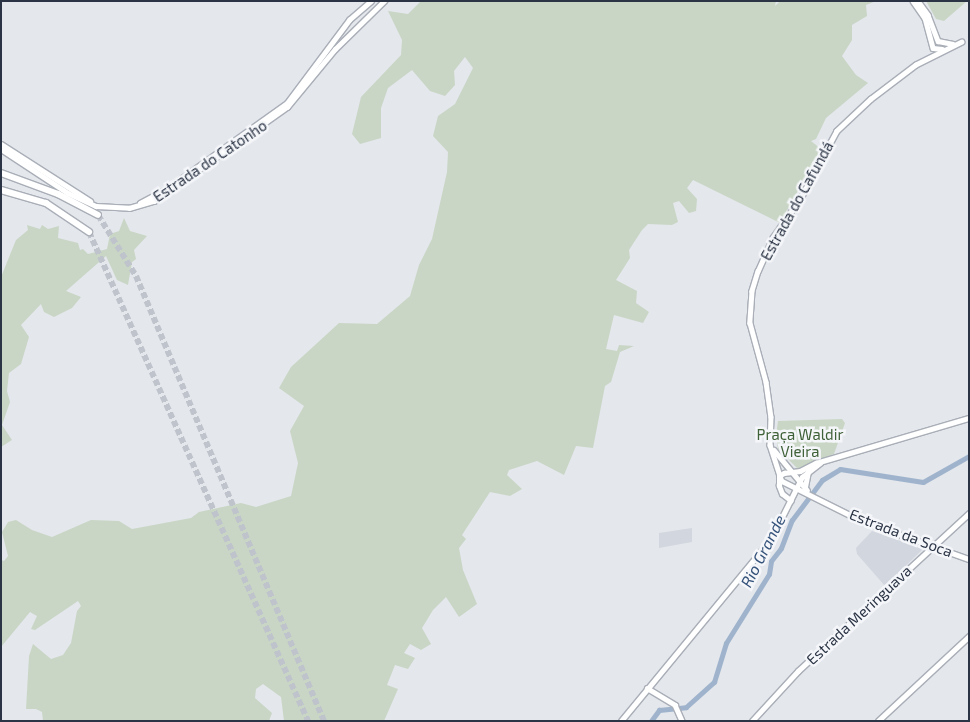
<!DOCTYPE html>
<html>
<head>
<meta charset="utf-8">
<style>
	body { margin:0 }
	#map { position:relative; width:970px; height:722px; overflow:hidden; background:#e4e7ec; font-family:"Exo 2",sans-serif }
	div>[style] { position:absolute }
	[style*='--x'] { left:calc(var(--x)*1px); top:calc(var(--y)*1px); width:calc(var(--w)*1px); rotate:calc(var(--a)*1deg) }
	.built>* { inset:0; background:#d2d6de }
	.green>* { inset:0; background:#c9d6c5 }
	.river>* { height:5px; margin:-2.5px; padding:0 2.5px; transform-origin:2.5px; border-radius:2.5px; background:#9fb4cc }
	.highway-tunnel>* { height:6px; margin-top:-3px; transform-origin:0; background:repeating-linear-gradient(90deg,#bfc3cb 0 6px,transparent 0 9px) }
	.roads { filter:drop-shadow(1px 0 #a9aeb7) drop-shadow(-1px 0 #a9aeb7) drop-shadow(0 1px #a9aeb7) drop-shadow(0 -1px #a9aeb7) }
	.secondary>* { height:4.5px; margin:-2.25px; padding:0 2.25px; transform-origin:2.25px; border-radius:2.25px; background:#fff }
	.highway>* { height:6px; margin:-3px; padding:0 3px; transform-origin:3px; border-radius:3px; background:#fff }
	span { translate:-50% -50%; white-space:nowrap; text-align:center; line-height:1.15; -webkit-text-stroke:5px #f4f6f9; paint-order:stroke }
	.street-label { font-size:15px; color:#2b3445 }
	.park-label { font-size:15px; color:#3f6138 }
	.water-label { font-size:16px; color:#34527a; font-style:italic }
	.frame { position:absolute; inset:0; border:2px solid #2b3445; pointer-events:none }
</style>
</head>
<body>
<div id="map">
	<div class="built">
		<i style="clip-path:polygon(692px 528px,692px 542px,659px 548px,659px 533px)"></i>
		<i style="clip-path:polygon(872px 531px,923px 549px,885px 586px,857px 554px,856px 548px)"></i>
	</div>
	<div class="green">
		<i style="clip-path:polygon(421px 1px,776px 1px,775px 6px,780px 1px,876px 1px,866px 5px,867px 16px,852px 25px,852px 40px,842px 56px,856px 75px,868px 83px,826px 118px,816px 139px,811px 141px,821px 149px,780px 223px,693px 180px,687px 188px,697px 199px,696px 211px,689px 213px,679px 201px,673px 203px,678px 222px,672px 225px,648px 224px,642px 230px,629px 250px,630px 258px,616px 280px,637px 291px,636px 303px,649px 312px,643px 323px,614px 315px,606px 349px,617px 351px,619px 345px,634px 346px,620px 352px,611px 382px,605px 386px,593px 448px,576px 446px,564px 475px,537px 461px,509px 470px,507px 475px,522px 489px,510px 496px,490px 492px,462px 535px,466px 539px,459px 548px,463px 570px,477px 604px,459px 617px,446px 597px,433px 610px,422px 628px,431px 644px,421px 650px,410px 644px,404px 653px,415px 658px,408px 669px,395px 665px,387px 685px,398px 689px,384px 721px,284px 721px,281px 697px,263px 684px,256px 689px,255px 698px,272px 713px,269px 721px,43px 721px,42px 712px,36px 709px,26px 709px,29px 656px,33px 644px,51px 659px,63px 655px,71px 643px,77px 611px,81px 606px,78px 601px,35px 630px,31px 629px,37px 616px,30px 612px,1px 647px,1px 560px,4px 561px,8px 556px,2px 532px,8px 522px,16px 520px,32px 530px,52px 537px,91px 520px,119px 521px,132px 529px,191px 518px,199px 512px,241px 503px,256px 507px,291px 496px,298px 463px,290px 431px,304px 406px,279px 388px,291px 367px,339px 323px,377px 324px,410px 296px,419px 265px,432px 239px,447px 172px,448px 152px,433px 136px,438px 116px,455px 104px,473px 68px,465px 57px,454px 71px,455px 85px,445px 96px,430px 91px,412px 70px,388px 88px,381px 108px,381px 138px,360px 144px,352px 134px,361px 97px,401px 55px,402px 40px,388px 11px,408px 14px)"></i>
		<i style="clip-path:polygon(926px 1px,967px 1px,944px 21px,936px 19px)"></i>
		<i style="clip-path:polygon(124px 218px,130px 231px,147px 236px,134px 250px,136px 259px,132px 262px,128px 285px,117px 280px,106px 256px,66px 291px,81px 297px,72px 308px,54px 317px,44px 312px,41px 304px,21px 325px,29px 337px,21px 364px,9px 373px,7px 391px,10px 402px,2px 425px,12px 440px,1px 447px,1px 277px,16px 240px,28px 230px,27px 225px,40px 229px,42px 225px,48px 229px,59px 226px,58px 238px,78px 243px,80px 250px,83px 249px,88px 254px,107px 249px,110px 234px,119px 231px)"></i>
		<i style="clip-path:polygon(842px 419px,845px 423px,834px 454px,798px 469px,778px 449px,776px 436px,778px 421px)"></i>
	</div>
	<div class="river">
		<i style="--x:651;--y:721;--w:14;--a:-54"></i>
		<i style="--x:659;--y:710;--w:27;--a:-6"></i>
		<i style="--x:686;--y:707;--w:38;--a:-42"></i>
		<i style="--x:714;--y:682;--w:41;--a:-72.9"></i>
		<i style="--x:726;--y:643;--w:81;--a:-58.1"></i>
		<i style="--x:769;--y:574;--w:13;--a:-81"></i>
		<i style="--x:771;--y:561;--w:16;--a:-52"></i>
		<i style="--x:781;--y:548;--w:30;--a:-69"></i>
		<i style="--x:792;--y:520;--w:50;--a:-53.1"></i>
		<i style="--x:822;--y:480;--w:21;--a:-31"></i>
		<i style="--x:840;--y:469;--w:84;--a:8.9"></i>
		<i style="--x:923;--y:482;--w:53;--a:-29.5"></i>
	</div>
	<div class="highway-tunnel">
		<i style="--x:98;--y:215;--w:72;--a:58.1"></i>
		<i style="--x:136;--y:276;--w:483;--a:67.1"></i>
		<i style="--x:89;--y:232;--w:536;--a:65.87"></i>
	</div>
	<div class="roads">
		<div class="secondary">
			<i style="--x:913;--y:1;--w:21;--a:55"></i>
			<i style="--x:925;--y:18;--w:31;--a:75"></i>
			<i style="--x:933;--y:48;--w:9;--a:6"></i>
			<i style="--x:918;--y:1;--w:17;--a:54"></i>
			<i style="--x:928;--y:15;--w:28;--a:69"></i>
			<i style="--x:938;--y:41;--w:15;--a:11"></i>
			<i style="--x:962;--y:42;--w:51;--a:153.4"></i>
			<i style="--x:916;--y:65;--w:56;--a:142.9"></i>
			<i style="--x:871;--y:99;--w:47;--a:136.7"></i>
			<i style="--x:837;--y:131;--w:76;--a:118.2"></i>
			<i style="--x:801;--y:198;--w:49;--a:125"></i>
			<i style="--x:773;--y:238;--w:36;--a:114"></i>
			<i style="--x:758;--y:271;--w:21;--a:107"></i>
			<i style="--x:752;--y:291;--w:32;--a:94"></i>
			<i style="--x:750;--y:323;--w:61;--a:74.8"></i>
			<i style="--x:766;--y:382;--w:35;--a:82"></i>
			<i style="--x:771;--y:417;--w:28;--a:92"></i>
			<i style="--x:770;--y:445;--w:38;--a:72"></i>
			<i style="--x:782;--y:481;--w:89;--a:26.6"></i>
			<i style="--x:862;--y:521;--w:114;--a:19.6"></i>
			<i style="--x:1;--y:144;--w:106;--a:32.6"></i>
			<i style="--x:1;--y:149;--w:80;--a:33.3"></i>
			<i style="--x:68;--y:193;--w:31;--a:25"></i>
			<i style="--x:96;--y:206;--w:33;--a:3"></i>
			<i style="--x:129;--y:208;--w:26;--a:-16"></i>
			<i style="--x:154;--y:201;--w:163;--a:-35.3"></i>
			<i style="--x:287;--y:107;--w:75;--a:-50.4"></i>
			<i style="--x:335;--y:49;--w:69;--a:-44.4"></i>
			<i style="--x:140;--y:203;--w:32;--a:-28"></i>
			<i style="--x:168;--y:188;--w:146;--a:-35.5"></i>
			<i style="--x:287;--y:103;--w:104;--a:-53.2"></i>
			<i style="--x:349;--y:20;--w:29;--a:-41"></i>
			<i style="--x:774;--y:450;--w:52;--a:50.5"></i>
			<i style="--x:805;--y:487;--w:15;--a:-79"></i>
			<i style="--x:791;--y:501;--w:11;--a:-142"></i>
			<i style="--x:782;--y:494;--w:9;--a:-111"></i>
			<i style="--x:779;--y:486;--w:10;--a:-90"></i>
			<i style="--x:779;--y:476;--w:6;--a:-31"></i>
			<i style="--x:784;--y:473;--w:16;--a:-7"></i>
			<i style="--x:800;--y:471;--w:18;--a:-27"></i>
			<i style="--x:816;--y:463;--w:159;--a:-16.4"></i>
			<i style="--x:647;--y:688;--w:33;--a:31"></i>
			<i style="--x:675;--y:705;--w:17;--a:66"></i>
			<i style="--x:621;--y:721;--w:236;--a:-50.5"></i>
			<i style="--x:771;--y:539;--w:69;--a:-63.4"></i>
			<i style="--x:802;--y:477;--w:23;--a:-38"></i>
			<i style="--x:752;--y:721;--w:68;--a:-47.4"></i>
			<i style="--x:798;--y:671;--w:233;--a:-42.7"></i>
			<i style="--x:878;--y:721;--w:125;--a:-43"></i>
		</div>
		<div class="highway">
			<i style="--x:1;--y:173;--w:61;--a:20.2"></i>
			<i style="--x:58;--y:194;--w:45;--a:27.7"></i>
			<i style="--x:1;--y:190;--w:47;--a:16.1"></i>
			<i style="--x:46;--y:203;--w:52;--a:34"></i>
		</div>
	</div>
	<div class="street-label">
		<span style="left:210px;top:161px;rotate:-34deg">Estrada do Catonho</span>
		<span style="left:797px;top:201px;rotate:-61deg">Estrada do Cafundá</span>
		<span style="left:901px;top:533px;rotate:21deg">Estrada da Soca</span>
		<span style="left:859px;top:615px;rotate:-43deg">Estrada Meringuava</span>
	</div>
	<div class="park-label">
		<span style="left:800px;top:443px">Praça Waldir<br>Vieira</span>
	</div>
	<div class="water-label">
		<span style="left:763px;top:551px;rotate:-63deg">Rio Grande</span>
	</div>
	<div class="frame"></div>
</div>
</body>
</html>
